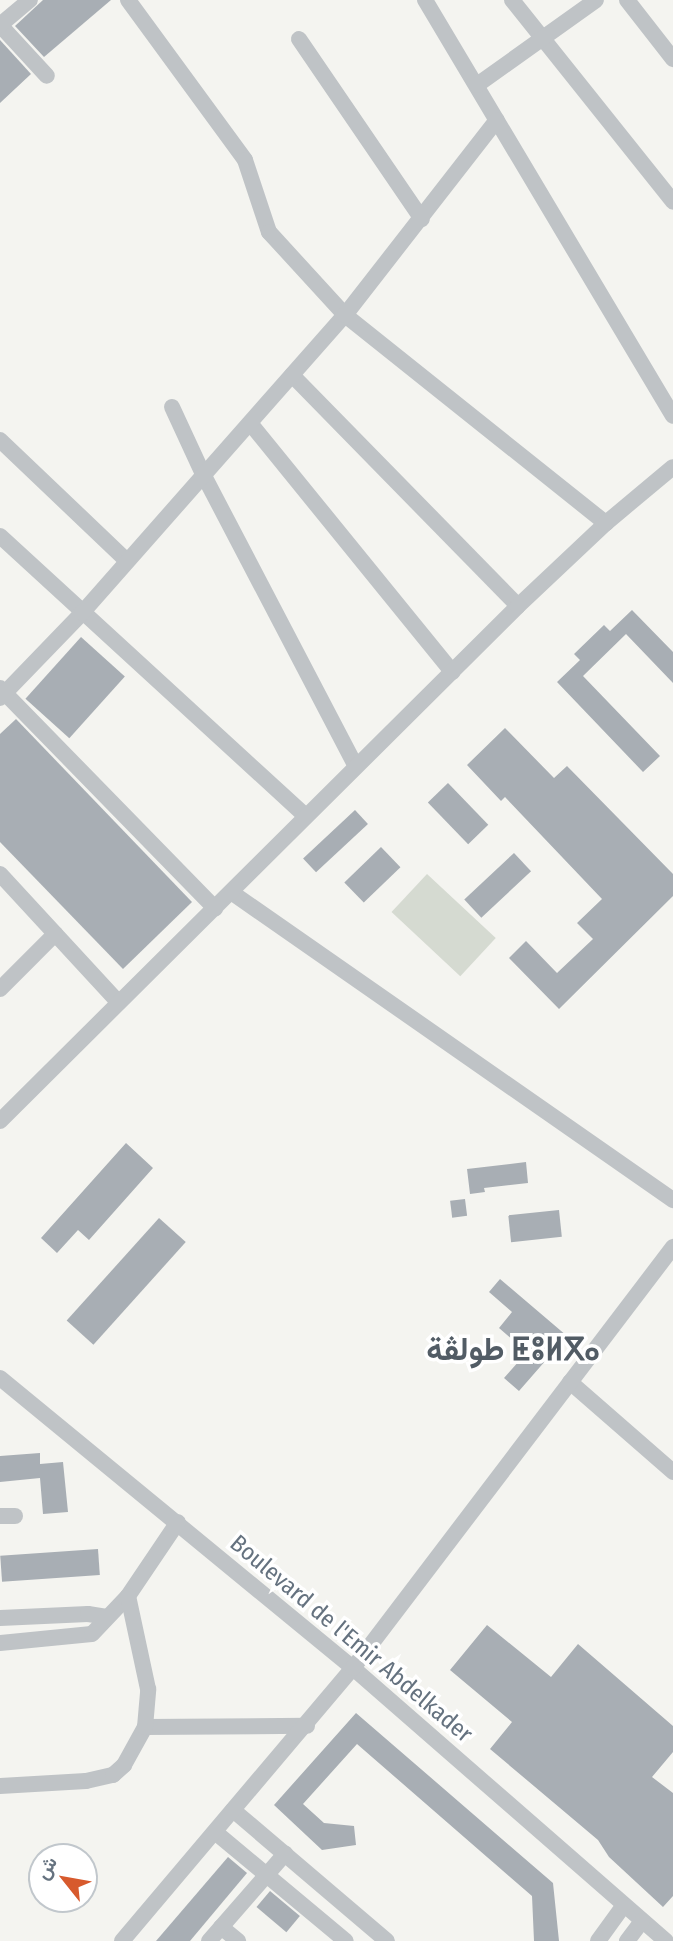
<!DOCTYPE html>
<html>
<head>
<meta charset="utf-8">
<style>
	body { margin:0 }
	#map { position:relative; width:673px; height:1941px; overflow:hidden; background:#f4f4f0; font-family:"Fira Sans Condensed",Vazirmatn,"Noto Sans Tifinagh",sans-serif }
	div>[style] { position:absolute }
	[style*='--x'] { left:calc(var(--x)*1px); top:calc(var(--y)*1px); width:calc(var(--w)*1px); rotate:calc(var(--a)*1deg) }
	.green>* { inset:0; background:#d5dad1; transform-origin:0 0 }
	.building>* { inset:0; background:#a8aeb4; transform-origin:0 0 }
	.minor>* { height:16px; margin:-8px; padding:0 8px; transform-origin:8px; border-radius:8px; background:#bfc3c6 }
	span { translate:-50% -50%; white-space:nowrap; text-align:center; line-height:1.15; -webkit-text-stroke:7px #fff; paint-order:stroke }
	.street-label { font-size:24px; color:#65727f }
	.district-label { font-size:32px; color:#525c65; font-weight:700 }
	.north { position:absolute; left:28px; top:1843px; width:70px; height:70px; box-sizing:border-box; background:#fff; border:2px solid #c1c7cc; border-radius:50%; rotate:301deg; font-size:19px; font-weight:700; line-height:28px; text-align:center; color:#65727f }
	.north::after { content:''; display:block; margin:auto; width:24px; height:32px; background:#d75a2d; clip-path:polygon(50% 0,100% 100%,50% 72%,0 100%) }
</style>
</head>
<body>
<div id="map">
	<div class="green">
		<i style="left:427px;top:874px;width:94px;height:52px;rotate:43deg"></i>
	</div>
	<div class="building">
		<i style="clip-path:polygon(43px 0,111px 0,44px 57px,15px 26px)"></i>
		<i style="clip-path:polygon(0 40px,31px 74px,0 103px)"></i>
		<i style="clip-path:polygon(632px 610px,673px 652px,673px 683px,626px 634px,583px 676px,660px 756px,643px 772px,557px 682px,580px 660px,574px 654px,604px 625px,610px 631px)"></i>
		<i style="left:81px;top:637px;width:59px;height:83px;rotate:42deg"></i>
		<i style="clip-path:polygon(16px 719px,192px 902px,123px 969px,0 842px,0 734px)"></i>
		<i style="clip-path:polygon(505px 728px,554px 778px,567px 766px,673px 874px,673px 896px,559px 1009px,509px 958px,526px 941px,557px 973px,593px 939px,577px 923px,602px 899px,505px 797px,501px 801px,467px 765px)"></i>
		<i style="left:448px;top:783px;width:58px;height:28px;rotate:46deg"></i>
		<i style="left:355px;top:810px;width:19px;height:71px;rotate:47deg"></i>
		<i style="left:381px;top:847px;width:28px;height:51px;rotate:46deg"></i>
		<i style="left:514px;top:853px;width:25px;height:68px;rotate:47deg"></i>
		<i style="clip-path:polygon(126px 1143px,153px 1168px,89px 1240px,78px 1230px,57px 1253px,41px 1238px)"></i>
		<i style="clip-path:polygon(526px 1162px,528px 1183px,484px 1188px,485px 1192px,470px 1194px,467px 1169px)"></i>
		<i style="left:465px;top:1199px;width:17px;height:15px;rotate:83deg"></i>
		<i style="left:559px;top:1210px;width:27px;height:51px;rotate:84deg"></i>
		<i style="left:159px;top:1218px;width:36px;height:138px;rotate:42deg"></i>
		<i style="clip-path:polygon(500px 1279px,567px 1336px,519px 1391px,504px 1378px,527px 1352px,499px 1328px,512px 1312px,489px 1292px)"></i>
		<i style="clip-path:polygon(40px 1453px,40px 1464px,63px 1462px,68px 1512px,43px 1514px,40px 1478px,0 1482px,0 1456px)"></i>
		<i style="left:98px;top:1549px;width:26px;height:98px;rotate:86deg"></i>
		<i style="clip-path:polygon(487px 1625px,551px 1677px,578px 1644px,673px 1726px,673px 1752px,652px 1777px,673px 1793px,673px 1896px,663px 1907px,609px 1857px,598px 1840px,490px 1749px,512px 1722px,450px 1670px)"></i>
		<i style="clip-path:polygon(356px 1713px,553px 1883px,559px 1941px,534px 1941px,532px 1896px,357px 1744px,303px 1804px,324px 1823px,354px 1826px,356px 1845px,322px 1850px,274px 1805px)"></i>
		<i style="clip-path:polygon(228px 1857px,247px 1873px,190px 1941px,156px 1941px)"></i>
		<i style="left:270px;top:1891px;width:39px;height:21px;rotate:40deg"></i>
	</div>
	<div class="minor">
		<i style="--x:128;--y:0;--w:198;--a:53.8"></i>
		<i style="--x:245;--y:160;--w:76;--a:71.6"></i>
		<i style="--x:269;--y:232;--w:113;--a:47.5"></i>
		<i style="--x:345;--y:315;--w:334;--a:38.6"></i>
		<i style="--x:425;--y:0;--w:484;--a:59.2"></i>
		<i style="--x:512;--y:0;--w:258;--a:51.4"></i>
		<i style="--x:627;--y:0;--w:75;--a:52.1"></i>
		<i style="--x:0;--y:25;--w:69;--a:47.3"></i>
		<i style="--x:0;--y:25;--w:39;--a:-40"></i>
		<i style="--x:299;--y:39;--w:218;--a:55.7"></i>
		<i style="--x:477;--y:85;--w:146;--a:-35.5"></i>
		<i style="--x:292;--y:375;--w:323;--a:45.6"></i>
		<i style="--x:172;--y:407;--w:74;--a:65.2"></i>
		<i style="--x:203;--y:474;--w:328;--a:62.4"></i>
		<i style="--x:250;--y:423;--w:321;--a:50.9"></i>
		<i style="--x:0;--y:440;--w:175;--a:43.6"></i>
		<i style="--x:0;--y:536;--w:413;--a:42.5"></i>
		<i style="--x:0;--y:688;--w:308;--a:45.7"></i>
		<i style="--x:0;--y:698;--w:118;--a:-46"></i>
		<i style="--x:82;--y:613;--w:397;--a:-48.6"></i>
		<i style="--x:345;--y:315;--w:247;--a:-52.1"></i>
		<i style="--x:0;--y:874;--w:174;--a:47.3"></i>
		<i style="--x:231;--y:892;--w:539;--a:34.87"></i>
		<i style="--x:0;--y:989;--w:78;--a:-45"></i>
		<i style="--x:0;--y:1121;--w:730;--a:-44.83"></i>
		<i style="--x:518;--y:606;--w:121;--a:-43.3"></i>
		<i style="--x:606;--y:523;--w:87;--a:-39.9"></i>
		<i style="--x:0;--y:1378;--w:457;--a:39.4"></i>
		<i style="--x:353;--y:1668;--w:415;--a:41.1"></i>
		<i style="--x:570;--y:1382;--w:137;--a:41.1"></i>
		<i style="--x:0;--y:1516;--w:15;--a:0"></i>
		<i style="--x:0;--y:1618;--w:88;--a:-2.6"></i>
		<i style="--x:88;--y:1614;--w:19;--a:9"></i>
		<i style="--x:0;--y:1643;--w:92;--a:-5.6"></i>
		<i style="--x:92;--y:1634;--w:52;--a:-46.5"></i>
		<i style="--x:128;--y:1596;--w:89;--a:-56"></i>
		<i style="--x:145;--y:1727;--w:162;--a:-0.4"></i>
		<i style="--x:0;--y:1786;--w:86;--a:-3.3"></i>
		<i style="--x:86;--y:1781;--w:28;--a:-13"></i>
		<i style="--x:113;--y:1775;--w:15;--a:-42"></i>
		<i style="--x:124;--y:1765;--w:43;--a:-61.1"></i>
		<i style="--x:145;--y:1727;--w:38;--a:-85"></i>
		<i style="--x:148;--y:1689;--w:95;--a:-102.1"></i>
		<i style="--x:233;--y:1810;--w:202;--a:40.4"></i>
		<i style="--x:215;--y:1832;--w:170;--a:39.8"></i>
		<i style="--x:221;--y:1927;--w:22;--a:39"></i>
		<i style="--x:122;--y:1941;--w:358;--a:-49.8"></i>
		<i style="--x:353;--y:1668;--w:529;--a:-52.76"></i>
		<i style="--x:209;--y:1941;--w:116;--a:-48.9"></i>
		<i style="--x:598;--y:1941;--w:44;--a:-54.2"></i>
		<i style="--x:627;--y:1941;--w:25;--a:-53"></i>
	</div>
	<div class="street-label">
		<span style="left:351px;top:1639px;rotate:40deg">Boulevard de l'Emir Abdelkader</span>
	</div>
	<div class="district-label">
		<span style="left:513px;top:1349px">طولڤة ⵟⵓⵍⴳⴰ</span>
	</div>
	<div class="north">ش</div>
</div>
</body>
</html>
